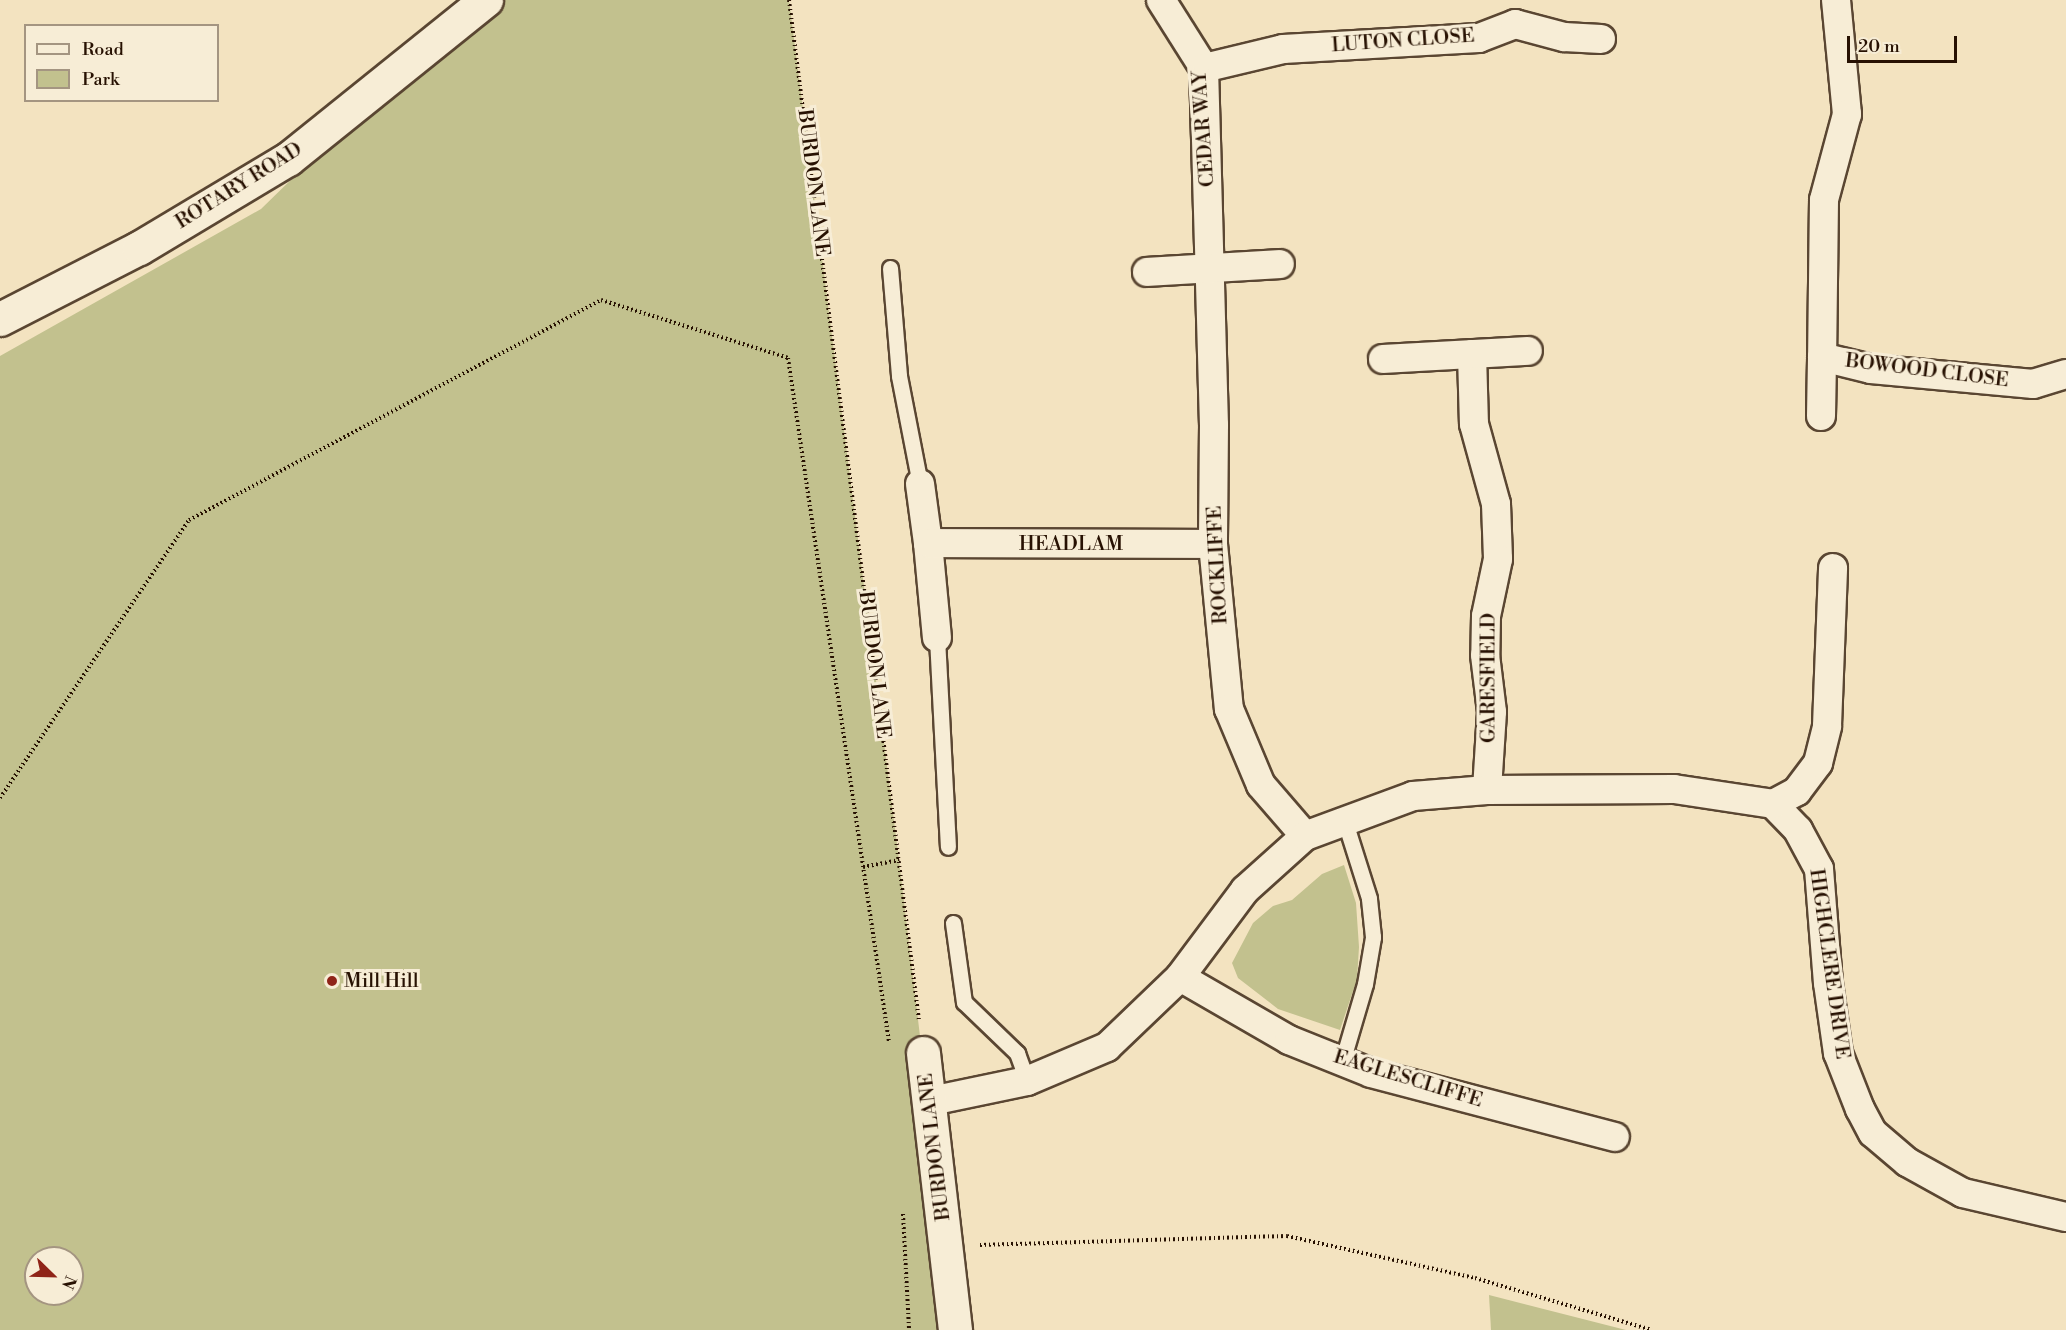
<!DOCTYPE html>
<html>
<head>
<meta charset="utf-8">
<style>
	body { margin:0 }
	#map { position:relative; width:2066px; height:1330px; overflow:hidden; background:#f3e3c0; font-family:"Libre Bodoni",serif }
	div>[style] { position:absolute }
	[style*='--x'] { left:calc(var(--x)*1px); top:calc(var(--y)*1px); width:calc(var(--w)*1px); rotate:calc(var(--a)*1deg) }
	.green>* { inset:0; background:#c2c18e }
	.path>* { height:4px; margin-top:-2px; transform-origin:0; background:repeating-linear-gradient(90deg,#271102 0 1.5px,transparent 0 4.5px) }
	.roads { filter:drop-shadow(2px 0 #5a4632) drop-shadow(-2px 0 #5a4632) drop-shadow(0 2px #5a4632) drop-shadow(0 -2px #5a4632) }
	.lane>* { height:15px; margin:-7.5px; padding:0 7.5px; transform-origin:7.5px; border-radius:7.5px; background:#f7edd6 }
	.street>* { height:28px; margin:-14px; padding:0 14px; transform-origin:14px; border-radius:14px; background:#f7edd6 }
	.secondary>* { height:33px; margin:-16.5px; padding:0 16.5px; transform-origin:16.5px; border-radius:16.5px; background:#f7edd6 }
	.dots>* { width:16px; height:16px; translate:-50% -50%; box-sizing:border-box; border:3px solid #f7edd6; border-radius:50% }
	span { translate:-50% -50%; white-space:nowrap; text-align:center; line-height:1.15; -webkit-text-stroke:6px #f7edd6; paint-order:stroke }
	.street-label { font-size:20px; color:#271102 }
	.poi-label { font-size:20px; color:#271102 }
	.left { translate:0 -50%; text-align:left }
	.legend { position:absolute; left:24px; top:24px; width:195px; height:78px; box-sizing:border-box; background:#f7edd6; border:2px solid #a49581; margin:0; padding:8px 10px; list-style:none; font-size:18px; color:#271102 }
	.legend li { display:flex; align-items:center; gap:12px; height:30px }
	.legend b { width:30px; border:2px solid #a49581 }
	.north { position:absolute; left:24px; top:1246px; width:60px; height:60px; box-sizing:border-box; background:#f7edd6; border:2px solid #a49581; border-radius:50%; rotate:113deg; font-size:16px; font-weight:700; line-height:24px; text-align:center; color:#271102 }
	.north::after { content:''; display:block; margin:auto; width:21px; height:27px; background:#8f2418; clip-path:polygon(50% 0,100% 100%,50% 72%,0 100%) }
	.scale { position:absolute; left:1847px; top:36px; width:110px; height:27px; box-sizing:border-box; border:3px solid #271102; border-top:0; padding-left:8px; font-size:18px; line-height:21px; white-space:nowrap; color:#271102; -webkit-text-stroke:4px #f7edd6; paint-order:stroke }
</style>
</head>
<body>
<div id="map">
	<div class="green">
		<i style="clip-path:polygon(evenodd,498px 0,789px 0,899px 860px,955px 1330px,0 1330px,0 356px,261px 209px,418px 56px,498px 0,36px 1258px,72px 1258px,72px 1294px,36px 1294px,36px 1258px)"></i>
		<i style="clip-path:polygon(1344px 865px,1356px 903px,1359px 947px,1357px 979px,1340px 1030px,1278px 1009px,1238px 978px,1232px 963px,1253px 923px,1273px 906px,1292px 900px,1322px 874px)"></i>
		<i style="clip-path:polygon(1489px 1295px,1626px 1330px,1491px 1330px)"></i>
	</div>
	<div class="path">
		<i style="--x:789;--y:0;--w:1028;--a:82.74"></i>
		<i style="--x:0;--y:798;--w:336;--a:-55.8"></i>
		<i style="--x:189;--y:520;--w:467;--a:-28.1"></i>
		<i style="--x:601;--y:300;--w:196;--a:17.2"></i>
		<i style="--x:788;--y:358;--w:691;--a:81.6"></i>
		<i style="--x:863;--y:867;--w:37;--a:-11"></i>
		<i style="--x:903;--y:1214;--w:116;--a:87"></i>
		<i style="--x:980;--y:1245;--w:307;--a:-1.7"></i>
		<i style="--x:1287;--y:1236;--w:193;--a:12.6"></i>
		<i style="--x:1475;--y:1278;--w:184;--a:16.4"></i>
	</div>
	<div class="roads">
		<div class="lane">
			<i style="--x:890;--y:268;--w:108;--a:85.2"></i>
			<i style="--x:899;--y:376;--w:110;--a:79"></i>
			<i style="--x:937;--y:638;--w:209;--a:87"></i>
			<i style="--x:953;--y:923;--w:80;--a:82.1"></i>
			<i style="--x:964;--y:1002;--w:74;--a:43.9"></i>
			<i style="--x:1017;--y:1053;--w:30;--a:70"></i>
			<i style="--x:1342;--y:1062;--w:81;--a:-73.6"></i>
			<i style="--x:1365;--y:984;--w:48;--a:-80.3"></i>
			<i style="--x:1373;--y:937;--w:39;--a:-96"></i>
			<i style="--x:1369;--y:898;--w:80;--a:-107.5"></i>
		</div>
		<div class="street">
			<i style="--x:1161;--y:0;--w:80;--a:57.7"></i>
			<i style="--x:1204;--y:68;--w:357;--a:88.4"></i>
			<i style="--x:1214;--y:425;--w:119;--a:90.5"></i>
			<i style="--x:1213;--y:544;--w:166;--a:84.5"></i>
			<i style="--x:1229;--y:709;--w:82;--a:67.2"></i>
			<i style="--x:1261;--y:785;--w:67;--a:49.2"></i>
			<i style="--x:1836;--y:0;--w:115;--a:84.5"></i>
			<i style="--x:1847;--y:114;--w:89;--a:105"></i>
			<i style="--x:1824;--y:200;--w:157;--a:90.7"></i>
			<i style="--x:1822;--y:357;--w:50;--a:13.8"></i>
			<i style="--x:1871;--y:369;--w:163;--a:5.3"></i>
			<i style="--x:2033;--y:384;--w:34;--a:-17"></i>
			<i style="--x:1204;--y:68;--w:81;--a:-13.5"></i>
			<i style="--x:1283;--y:49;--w:196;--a:-3.2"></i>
			<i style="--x:1479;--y:38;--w:39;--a:-21"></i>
			<i style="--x:1515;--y:24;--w:51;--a:14.9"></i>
			<i style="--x:1564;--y:37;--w:37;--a:3"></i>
			<i style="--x:1147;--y:272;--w:133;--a:-3.4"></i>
			<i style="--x:1472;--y:354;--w:70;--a:88.4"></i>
			<i style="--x:1474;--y:424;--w:83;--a:74.6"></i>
			<i style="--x:1496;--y:504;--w:55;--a:87.9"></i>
			<i style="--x:1498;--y:559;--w:58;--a:101.9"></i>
			<i style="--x:1486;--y:616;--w:39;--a:91"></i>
			<i style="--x:1485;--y:655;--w:57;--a:83"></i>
			<i style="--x:1492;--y:712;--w:78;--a:93.7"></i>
			<i style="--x:1383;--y:359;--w:145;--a:-3.2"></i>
			<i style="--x:1821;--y:416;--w:59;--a:-89"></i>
			<i style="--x:920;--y:484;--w:60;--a:82.3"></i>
			<i style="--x:928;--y:543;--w:95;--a:84.6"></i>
			<i style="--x:928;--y:543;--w:285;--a:0.2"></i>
			<i style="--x:1773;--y:804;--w:36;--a:46"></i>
			<i style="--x:1798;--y:830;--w:44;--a:61.7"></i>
			<i style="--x:1819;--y:869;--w:114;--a:85.5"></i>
			<i style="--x:1828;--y:983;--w:71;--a:81.9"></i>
			<i style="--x:1838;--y:1053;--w:60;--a:68.6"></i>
			<i style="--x:1860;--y:1109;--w:27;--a:62"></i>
			<i style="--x:1873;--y:1133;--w:45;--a:40.5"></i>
			<i style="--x:1907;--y:1162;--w:64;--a:29"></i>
			<i style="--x:1963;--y:1193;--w:106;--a:13.1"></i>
			<i style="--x:1180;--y:977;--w:126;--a:30"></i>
			<i style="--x:1289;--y:1040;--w:88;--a:21.9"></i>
			<i style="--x:1371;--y:1073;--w:252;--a:14.7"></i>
			<i style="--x:931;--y:1101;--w:98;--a:-11.8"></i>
			<i style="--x:1027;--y:1081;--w:87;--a:-23"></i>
			<i style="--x:1107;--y:1047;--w:101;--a:-43.8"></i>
			<i style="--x:1180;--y:977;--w:109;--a:-53.2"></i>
			<i style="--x:1245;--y:890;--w:81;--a:-42"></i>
			<i style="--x:1305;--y:836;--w:115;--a:-20.3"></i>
			<i style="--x:1413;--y:796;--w:74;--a:-4.6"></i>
			<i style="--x:1487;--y:790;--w:187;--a:-0.3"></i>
			<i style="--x:1674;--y:789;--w:100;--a:8.6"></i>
			<i style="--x:1773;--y:804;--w:27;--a:-28"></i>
			<i style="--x:1797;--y:791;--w:35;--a:-53"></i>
			<i style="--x:1818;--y:763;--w:38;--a:-76"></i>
			<i style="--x:1827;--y:726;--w:158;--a:-87.8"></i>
		</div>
		<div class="secondary">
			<i style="--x:0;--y:319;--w:156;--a:-27.1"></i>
			<i style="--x:139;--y:248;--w:174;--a:-30.9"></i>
			<i style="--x:288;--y:159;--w:254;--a:-38.8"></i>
			<i style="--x:923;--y:1053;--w:279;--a:83.4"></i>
		</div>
	</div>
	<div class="dots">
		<i style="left:332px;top:981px;background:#8f2418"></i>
	</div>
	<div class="street-label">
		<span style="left:1403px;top:41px;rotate:-4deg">LUTON CLOSE</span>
		<span style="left:1204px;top:129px;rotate:-94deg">CEDAR WAY</span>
		<span style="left:813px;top:183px;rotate:83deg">BURDON LANE</span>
		<span style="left:239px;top:186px;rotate:-32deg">ROTARY ROAD</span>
		<span style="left:1927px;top:371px;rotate:7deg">BOWOOD CLOSE</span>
		<span style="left:1071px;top:544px">HEADLAM</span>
		<span style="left:1218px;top:565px;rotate:-93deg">ROCKLIFFE</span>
		<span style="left:874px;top:665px;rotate:83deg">BURDON LANE</span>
		<span style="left:1489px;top:678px;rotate:-90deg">GARESFIELD</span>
		<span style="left:1829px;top:964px;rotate:82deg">HIGHCLERE DRIVE</span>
		<span style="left:1408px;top:1079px;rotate:17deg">EAGLESCLIFFE</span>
		<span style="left:935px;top:1147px;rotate:-97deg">BURDON LANE</span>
	</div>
	<div class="poi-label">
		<span class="left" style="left:344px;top:981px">Mill Hill</span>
	</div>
	<ul class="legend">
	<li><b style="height:8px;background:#f7edd6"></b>Road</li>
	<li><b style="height:16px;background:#c2c18e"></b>Park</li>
	</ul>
	<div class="north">N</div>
	<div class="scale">20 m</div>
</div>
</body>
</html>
